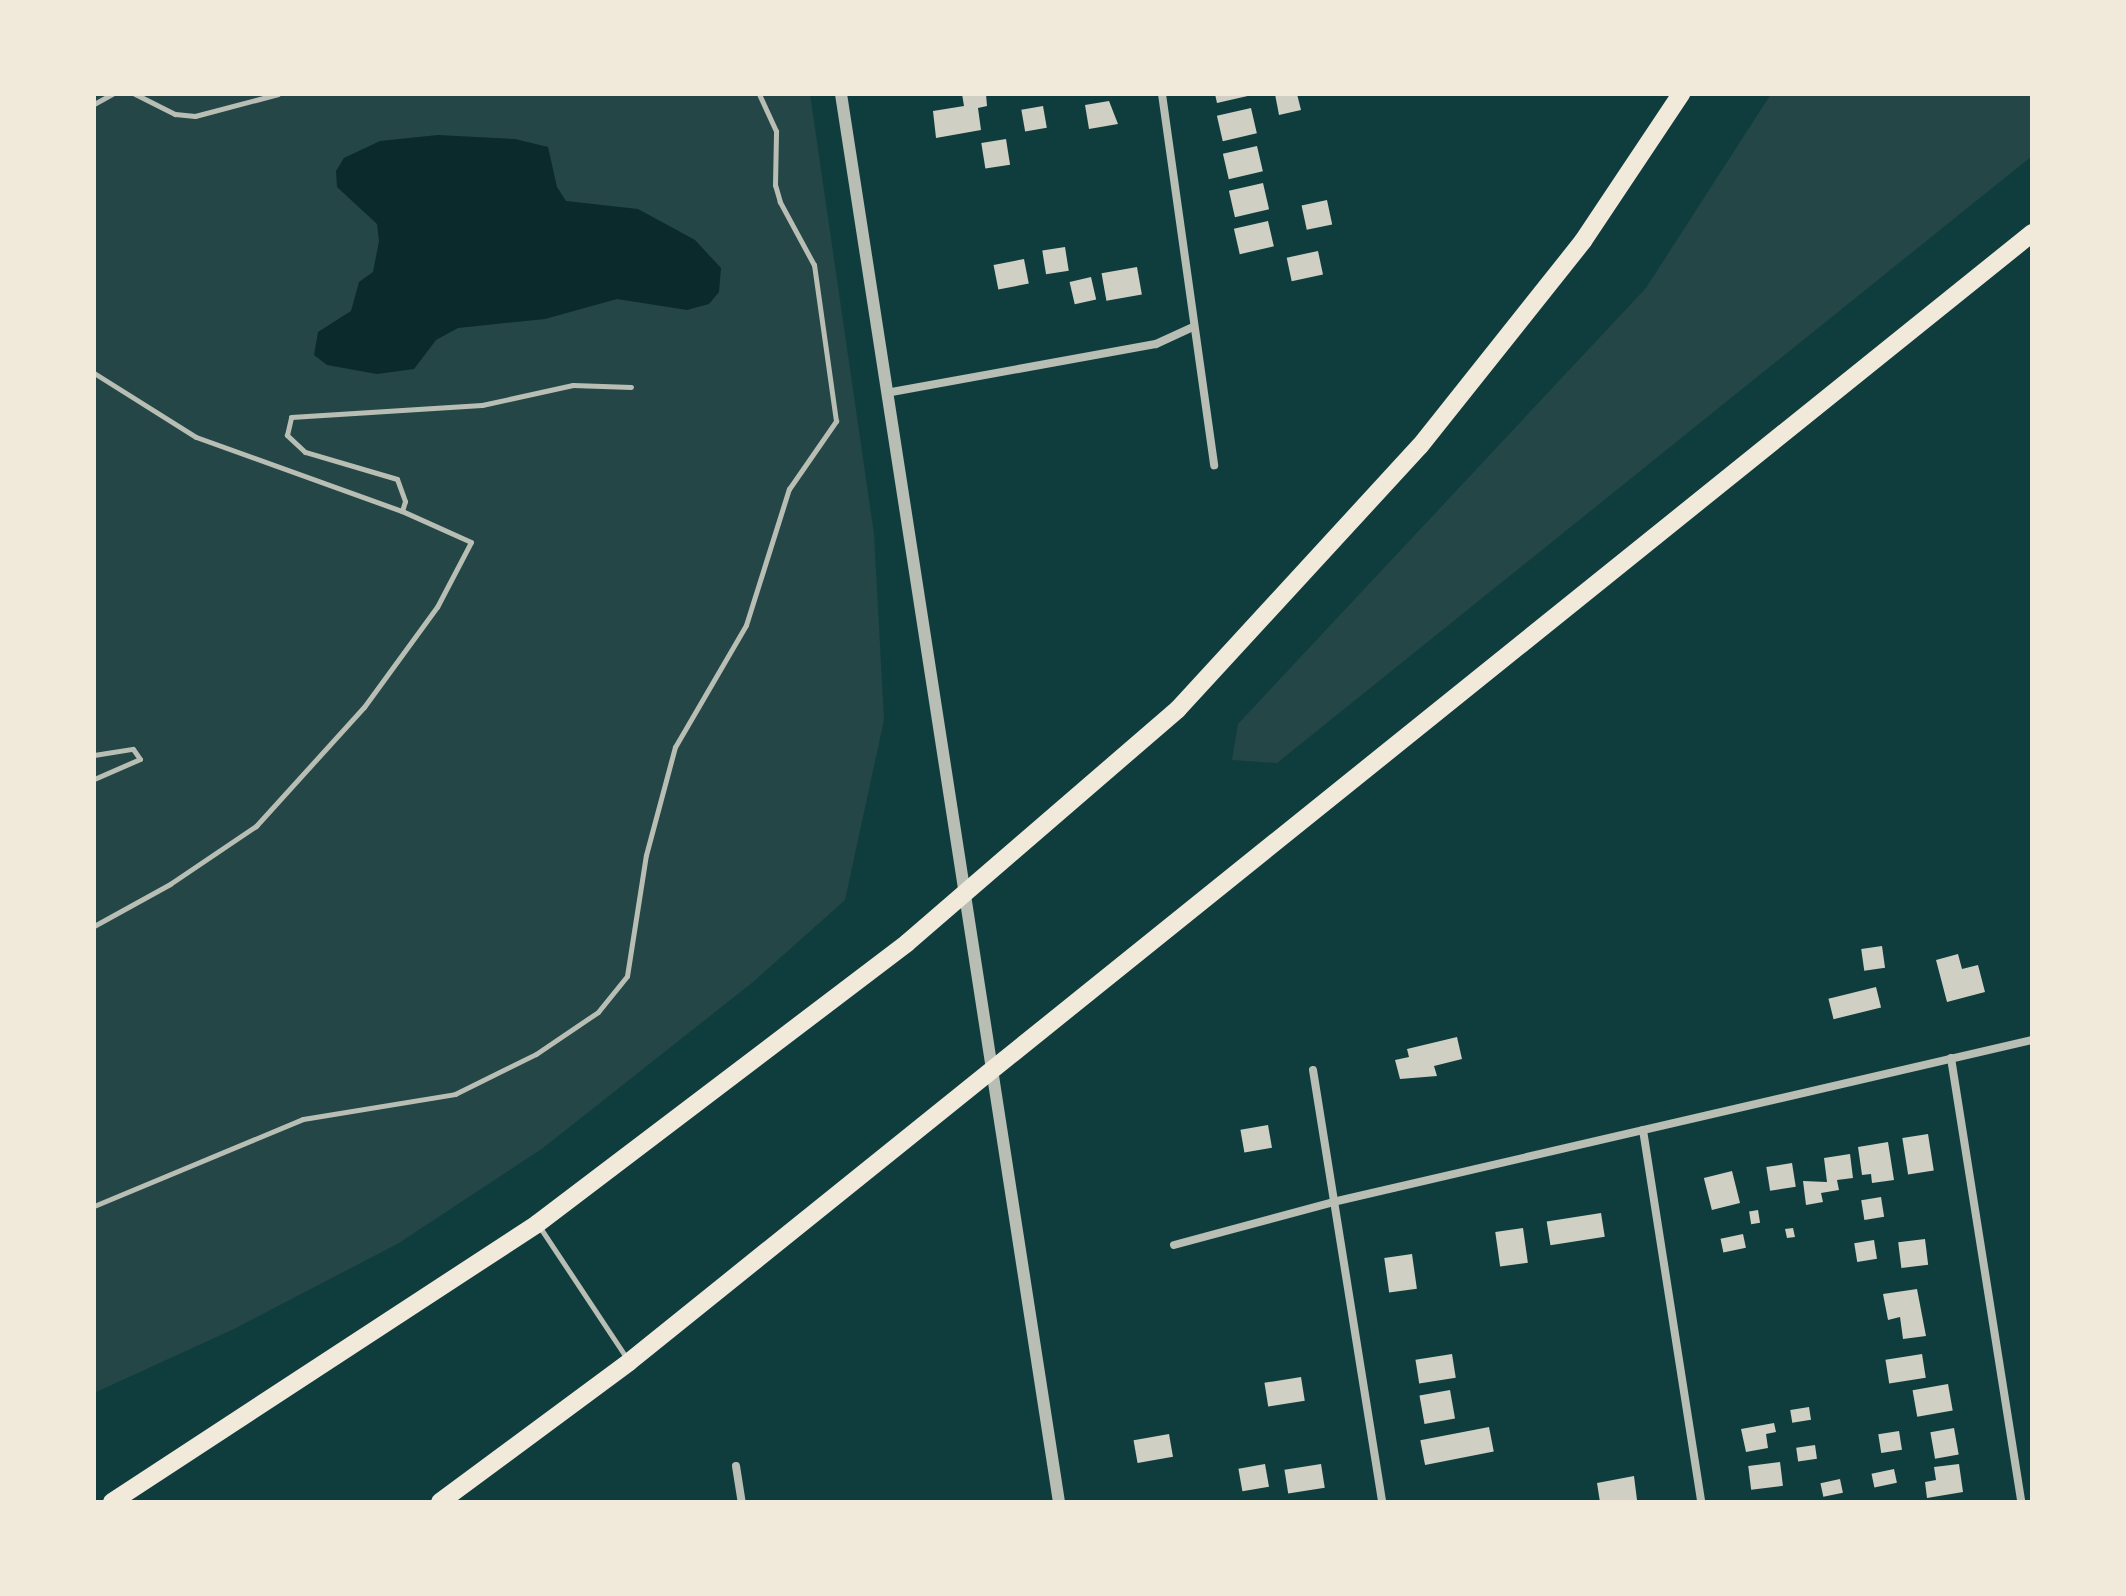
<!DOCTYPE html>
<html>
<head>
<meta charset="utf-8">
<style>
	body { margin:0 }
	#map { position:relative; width:2126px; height:1596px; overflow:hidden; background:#0f3d3e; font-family:Signika,sans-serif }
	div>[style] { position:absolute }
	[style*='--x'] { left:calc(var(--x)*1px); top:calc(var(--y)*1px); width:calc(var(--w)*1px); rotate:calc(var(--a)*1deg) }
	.green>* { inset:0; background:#244646 }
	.water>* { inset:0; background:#0a2a2b }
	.building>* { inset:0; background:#cfcfc3; transform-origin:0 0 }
	.service>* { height:5px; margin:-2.5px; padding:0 2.5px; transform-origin:2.5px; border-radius:2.5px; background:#b8beb3 }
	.minor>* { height:8px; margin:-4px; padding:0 4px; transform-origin:4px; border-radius:4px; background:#b8beb3 }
	.tertiary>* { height:12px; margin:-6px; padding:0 6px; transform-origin:6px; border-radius:6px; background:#b8beb3 }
	.motorway>* { height:18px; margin:-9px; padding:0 9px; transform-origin:9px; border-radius:9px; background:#f1e9da }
	span { translate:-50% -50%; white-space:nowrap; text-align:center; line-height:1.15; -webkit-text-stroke:6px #f1e9da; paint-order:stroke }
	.frame { position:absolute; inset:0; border:96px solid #f1e9da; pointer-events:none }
</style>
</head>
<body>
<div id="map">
	<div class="green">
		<i style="clip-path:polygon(94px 94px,810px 94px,874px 534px,884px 720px,845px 900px,753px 982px,543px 1148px,399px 1243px,236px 1328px,94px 1393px)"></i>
		<i style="clip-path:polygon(1771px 94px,2032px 94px,2032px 156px,1277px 763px,1232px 760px,1238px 724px,1646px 288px)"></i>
	</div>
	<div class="water">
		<i style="clip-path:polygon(438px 135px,515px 139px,548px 147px,557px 187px,566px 201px,638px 209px,695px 240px,721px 268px,719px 292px,709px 304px,687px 310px,617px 299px,545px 319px,458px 328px,436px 340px,414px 369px,377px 374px,327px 365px,314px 355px,318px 332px,351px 311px,359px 282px,373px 272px,379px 241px,377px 224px,337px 187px,336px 171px,344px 158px,380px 141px)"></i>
	</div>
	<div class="building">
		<i style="clip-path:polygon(962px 94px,986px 94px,987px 106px,978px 108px,981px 130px,936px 138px,933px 111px,964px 106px)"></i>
		<i style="clip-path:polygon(1215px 94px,1252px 94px,1252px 95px,1217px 103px)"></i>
		<i style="clip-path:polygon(1275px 94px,1297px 94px,1301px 110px,1279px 115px)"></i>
		<i style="clip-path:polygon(1109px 101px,1118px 124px,1089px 129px,1085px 105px)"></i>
		<i style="left:1043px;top:106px;width:22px;height:22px;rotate:80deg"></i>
		<i style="left:1251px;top:108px;width:26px;height:35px;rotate:77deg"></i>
		<i style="left:1006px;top:139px;width:26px;height:25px;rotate:81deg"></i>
		<i style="left:1257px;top:146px;width:26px;height:35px;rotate:77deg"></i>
		<i style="left:1263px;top:183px;width:27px;height:35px;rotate:77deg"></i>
		<i style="left:1327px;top:200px;width:25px;height:26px;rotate:78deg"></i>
		<i style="left:1268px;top:221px;width:26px;height:35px;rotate:77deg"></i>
		<i style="left:1065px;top:247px;width:24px;height:23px;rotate:81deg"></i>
		<i style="left:1318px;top:251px;width:24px;height:32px;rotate:78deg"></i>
		<i style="left:1024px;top:259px;width:25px;height:31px;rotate:79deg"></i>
		<i style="left:1137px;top:267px;width:28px;height:36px;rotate:80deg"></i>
		<i style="left:1091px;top:277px;width:23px;height:22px;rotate:77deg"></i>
		<i style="left:1882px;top:946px;width:22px;height:21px;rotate:82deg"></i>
		<i style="clip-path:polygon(1958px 954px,1962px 969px,1978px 965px,1985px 992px,1947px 1002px,1936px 960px)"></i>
		<i style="left:1876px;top:987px;width:21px;height:49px;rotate:76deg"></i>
		<i style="clip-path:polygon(1457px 1037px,1462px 1059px,1434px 1066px,1437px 1076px,1400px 1079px,1395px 1060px,1409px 1057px,1407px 1049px)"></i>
		<i style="left:1268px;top:1125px;width:23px;height:28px;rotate:80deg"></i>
		<i style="left:1928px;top:1134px;width:37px;height:26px;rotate:81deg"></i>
		<i style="clip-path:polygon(1888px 1142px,1894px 1180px,1872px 1183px,1871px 1174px,1862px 1175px,1858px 1147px)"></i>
		<i style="clip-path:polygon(1850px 1154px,1853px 1178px,1837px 1180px,1839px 1190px,1821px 1193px,1823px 1202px,1806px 1205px,1803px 1181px,1827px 1182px,1824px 1158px)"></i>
		<i style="left:1792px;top:1163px;width:24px;height:26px;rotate:81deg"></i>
		<i style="left:1732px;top:1171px;width:33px;height:29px;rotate:76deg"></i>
		<i style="left:1881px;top:1197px;width:20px;height:20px;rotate:81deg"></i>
		<i style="left:1758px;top:1210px;width:13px;height:9px;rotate:81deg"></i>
		<i style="left:1601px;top:1213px;width:24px;height:55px;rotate:81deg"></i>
		<i style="left:1523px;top:1228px;width:35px;height:28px;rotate:82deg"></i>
		<i style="clip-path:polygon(1793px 1228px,1795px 1237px,1787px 1238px,1785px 1229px)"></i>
		<i style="left:1743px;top:1234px;width:14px;height:23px;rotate:78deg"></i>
		<i style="left:1925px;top:1239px;width:26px;height:27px;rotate:83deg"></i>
		<i style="left:1874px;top:1240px;width:19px;height:20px;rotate:81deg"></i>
		<i style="left:1412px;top:1254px;width:35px;height:28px;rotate:82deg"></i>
		<i style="clip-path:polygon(1917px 1289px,1926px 1336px,1903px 1339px,1900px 1317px,1888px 1320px,1883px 1294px)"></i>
		<i style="left:1452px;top:1354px;width:24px;height:37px;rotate:81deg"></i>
		<i style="left:1922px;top:1354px;width:24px;height:37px;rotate:81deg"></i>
		<i style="left:1301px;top:1377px;width:24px;height:37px;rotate:81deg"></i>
		<i style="left:1948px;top:1384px;width:27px;height:36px;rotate:80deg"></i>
		<i style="left:1450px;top:1390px;width:29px;height:31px;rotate:80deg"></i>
		<i style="left:1809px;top:1407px;width:13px;height:19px;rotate:81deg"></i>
		<i style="clip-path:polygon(1774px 1423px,1776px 1432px,1766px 1434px,1768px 1448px,1746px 1452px,1741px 1429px)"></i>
		<i style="left:1489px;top:1427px;width:25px;height:70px;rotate:79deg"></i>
		<i style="left:1954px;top:1428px;width:27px;height:24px;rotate:80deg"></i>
		<i style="left:1899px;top:1431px;width:19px;height:21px;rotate:81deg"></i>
		<i style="left:1169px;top:1434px;width:23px;height:36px;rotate:80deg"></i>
		<i style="left:1815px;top:1445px;width:14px;height:19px;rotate:82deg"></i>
		<i style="left:1780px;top:1462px;width:24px;height:32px;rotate:83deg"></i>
		<i style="left:1265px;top:1464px;width:23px;height:27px;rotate:80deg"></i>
		<i style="left:1321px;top:1464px;width:24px;height:37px;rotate:81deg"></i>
		<i style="clip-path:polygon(1959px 1464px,1963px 1492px,1927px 1498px,1925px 1482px,1936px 1480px,1934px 1467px)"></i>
		<i style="left:1894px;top:1469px;width:14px;height:23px;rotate:78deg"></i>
		<i style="clip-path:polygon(1634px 1476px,1637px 1500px,1600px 1502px,1597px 1483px)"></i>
		<i style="left:1840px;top:1479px;width:14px;height:20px;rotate:78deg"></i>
	</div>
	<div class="service">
		<i style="--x:135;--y:94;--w:45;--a:26.6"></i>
		<i style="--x:175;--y:114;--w:20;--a:6"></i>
		<i style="--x:195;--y:116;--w:86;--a:-14.8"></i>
		<i style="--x:94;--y:104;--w:21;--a:-29"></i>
		<i style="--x:94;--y:373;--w:120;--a:32.1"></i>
		<i style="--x:196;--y:437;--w:219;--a:19.8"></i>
		<i style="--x:402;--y:511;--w:10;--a:-73"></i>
		<i style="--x:405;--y:501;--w:23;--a:-110"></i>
		<i style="--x:397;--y:479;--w:96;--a:-163.6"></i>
		<i style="--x:305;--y:452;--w:25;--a:-137"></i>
		<i style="--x:287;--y:435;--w:18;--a:-77"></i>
		<i style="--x:291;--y:417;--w:191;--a:-3.6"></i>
		<i style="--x:482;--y:405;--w:93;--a:-12.4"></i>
		<i style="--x:573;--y:385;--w:58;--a:2"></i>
		<i style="--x:94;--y:755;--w:39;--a:-9"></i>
		<i style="--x:133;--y:749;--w:12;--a:55"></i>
		<i style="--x:140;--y:759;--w:50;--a:156.5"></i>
		<i style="--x:94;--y:926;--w:87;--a:-28.9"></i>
		<i style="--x:170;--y:884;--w:104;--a:-34"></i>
		<i style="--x:256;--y:826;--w:161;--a:-47.8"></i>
		<i style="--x:364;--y:707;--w:124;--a:-53.9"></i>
		<i style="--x:437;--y:607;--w:73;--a:-62.4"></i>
		<i style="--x:471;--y:542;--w:76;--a:-155.8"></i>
		<i style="--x:94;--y:1206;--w:226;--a:-22.6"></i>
		<i style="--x:303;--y:1119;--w:154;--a:-9.3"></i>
		<i style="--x:455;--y:1094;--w:90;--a:-26.3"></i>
		<i style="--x:536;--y:1054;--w:75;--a:-34.1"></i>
		<i style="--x:598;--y:1012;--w:46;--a:-51.1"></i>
		<i style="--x:627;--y:976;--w:122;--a:-81.1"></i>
		<i style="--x:646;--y:855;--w:112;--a:-75"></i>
		<i style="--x:675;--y:747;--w:141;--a:-59.8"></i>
		<i style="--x:746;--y:625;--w:143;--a:-72.5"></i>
		<i style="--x:789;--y:489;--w:83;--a:-55.3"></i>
		<i style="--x:836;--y:421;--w:158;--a:-98"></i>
		<i style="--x:814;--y:265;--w:72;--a:-118.4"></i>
		<i style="--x:780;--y:202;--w:18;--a:-106"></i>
		<i style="--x:775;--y:185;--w:54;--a:-88.9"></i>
		<i style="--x:776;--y:131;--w:41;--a:-114.7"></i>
		<i style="--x:539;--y:1226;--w:157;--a:56.4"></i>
	</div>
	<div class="minor">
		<i style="--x:1162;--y:94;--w:375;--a:82"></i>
		<i style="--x:886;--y:393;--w:274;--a:-10.3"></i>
		<i style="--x:1156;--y:344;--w:41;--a:-24.7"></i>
		<i style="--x:1951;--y:1058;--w:449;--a:81"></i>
		<i style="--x:1313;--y:1070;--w:437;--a:80.9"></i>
		<i style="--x:1643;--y:1130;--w:376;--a:81.1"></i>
		<i style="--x:1174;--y:1245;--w:165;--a:-15.1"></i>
		<i style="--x:1333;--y:1202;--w:718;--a:-13.05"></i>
		<i style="--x:736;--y:1466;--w:36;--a:81"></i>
	</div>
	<div class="tertiary">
		<i style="--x:841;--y:94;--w:1425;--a:81.2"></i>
	</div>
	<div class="motorway">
		<i style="--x:112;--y:1502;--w:508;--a:-33.19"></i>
		<i style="--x:537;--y:1224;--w:465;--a:-37.2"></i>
		<i style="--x:907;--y:943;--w:358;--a:-40.8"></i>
		<i style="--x:1178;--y:709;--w:357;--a:-47.4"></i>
		<i style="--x:1420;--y:446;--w:262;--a:-51.5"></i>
		<i style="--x:1583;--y:241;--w:177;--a:-56.3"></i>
		<i style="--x:440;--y:1502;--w:235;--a:-36.5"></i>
		<i style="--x:629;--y:1362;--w:1801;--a:-38.82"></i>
	</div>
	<div class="frame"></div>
</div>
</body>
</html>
